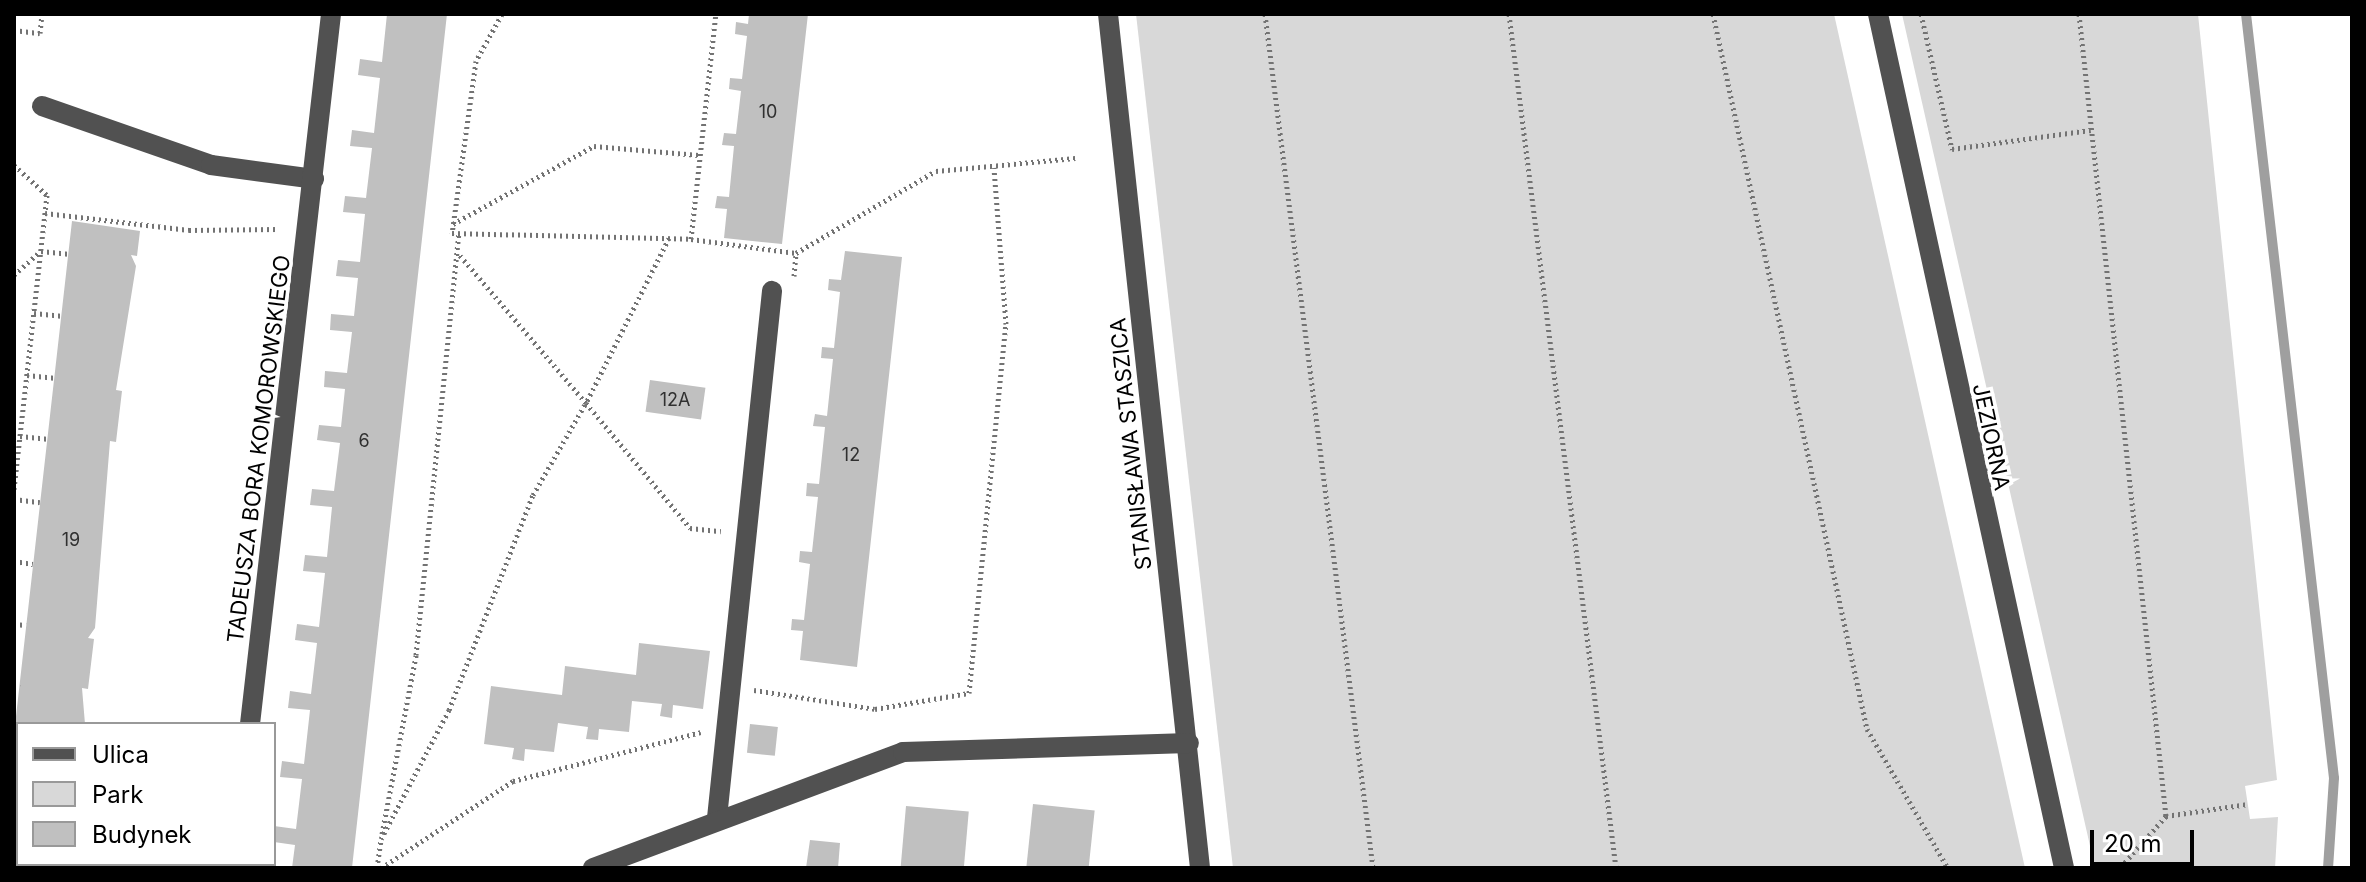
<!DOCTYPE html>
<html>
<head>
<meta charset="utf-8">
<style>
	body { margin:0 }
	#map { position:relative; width:2366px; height:882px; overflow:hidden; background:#fff; font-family:Inter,sans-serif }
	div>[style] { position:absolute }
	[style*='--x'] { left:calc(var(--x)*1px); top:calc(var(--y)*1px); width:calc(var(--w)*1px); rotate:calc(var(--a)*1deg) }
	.green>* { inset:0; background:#d8d8d8 }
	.stream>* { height:10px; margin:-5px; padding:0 5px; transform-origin:5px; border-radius:5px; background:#9f9f9f }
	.building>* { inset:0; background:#c0c0c0; transform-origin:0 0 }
	.path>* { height:5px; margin-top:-2.5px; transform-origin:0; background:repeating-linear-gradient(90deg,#737373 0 2px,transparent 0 6px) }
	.minor>* { height:20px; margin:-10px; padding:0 10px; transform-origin:10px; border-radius:10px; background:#515151 }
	span { translate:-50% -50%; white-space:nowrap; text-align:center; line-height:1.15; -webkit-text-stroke:7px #fff; paint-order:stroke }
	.number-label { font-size:18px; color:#303030 }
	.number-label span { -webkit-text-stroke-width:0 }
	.street-label { font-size:22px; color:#000 }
	.frame { position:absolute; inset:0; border:16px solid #000; pointer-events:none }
	.legend { position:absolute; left:16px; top:722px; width:260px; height:144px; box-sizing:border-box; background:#fff; border:2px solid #999; margin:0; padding:10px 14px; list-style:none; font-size:24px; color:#000 }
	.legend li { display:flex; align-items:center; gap:16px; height:40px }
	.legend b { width:40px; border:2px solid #999 }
	.scale { position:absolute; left:2090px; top:830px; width:104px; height:36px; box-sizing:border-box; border:4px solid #000; border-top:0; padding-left:10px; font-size:24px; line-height:28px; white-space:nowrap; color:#000; -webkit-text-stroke:6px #fff; paint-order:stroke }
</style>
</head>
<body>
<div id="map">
	<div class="green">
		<i style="clip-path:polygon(1136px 14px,1834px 14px,2025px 868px,1233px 868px)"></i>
		<i style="clip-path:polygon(1902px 14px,2198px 14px,2277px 780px,2245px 786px,2250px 819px,2278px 817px,2275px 868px,2095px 868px)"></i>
	</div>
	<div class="stream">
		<i style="--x:2246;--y:14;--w:769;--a:83.43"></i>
		<i style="--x:2334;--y:778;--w:90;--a:93.8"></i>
	</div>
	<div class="building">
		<i style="clip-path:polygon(387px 14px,447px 14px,352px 868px,292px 868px,295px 845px,274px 842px,274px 826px,296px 829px,302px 779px,280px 777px,282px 761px,304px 764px,310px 710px,288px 708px,290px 691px,311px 694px,317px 643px,295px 640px,297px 624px,319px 627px,325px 573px,303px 571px,305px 555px,327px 557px,332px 507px,310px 505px,312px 489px,334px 491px,340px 443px,317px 440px,319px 425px,341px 427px,345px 389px,324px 387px,325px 371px,347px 373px,352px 332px,330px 330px,331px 314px,354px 316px,358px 278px,336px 276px,338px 260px,360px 262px,365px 214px,343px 212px,345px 196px,366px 198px,372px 148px,350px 146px,352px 130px,374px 133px,380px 78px,358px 75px,360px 59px,382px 62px)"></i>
		<i style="clip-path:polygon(749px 14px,808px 14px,782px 244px,724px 238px,727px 209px,715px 208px,717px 196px,729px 197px,734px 146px,722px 145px,724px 133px,736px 134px,741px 91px,729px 89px,730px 78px,742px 79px,747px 36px,735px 34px,736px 22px,748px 24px)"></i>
		<i style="clip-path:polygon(72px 221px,140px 231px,137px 256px,131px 255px,136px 266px,116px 390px,122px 391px,116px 442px,110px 441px,95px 628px,88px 638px,94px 639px,88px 689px,82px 688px,85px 724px,18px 724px,18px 864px,68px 868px,14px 868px,14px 734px)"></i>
		<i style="clip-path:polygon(845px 251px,902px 257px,857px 667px,800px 660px,803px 631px,791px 630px,792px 619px,804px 620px,810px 564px,799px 562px,800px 551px,812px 552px,818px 497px,806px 496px,807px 483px,819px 484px,825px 427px,813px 426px,815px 414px,827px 416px,833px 359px,821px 358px,822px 347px,834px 348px,840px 292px,828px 290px,829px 279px,841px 280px)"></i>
		<i style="left:650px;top:380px;width:56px;height:32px;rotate:8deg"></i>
		<i style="clip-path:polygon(639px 643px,710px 651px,703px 709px,673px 705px,672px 718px,660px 716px,662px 704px,632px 701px,629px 732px,599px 729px,598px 740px,586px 739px,588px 727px,558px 723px,554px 752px,525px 749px,524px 761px,512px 759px,514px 748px,484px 744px,491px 686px,562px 695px,565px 666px,636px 675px)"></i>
		<i style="left:750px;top:724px;width:28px;height:29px;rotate:6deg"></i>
		<i style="left:1033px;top:804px;width:62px;height:64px;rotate:6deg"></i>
		<i style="left:906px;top:806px;width:63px;height:62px;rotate:5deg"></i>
		<i style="clip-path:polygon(810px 840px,840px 843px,838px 868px,806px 868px)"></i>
	</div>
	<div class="path">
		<i style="--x:502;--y:14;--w:54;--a:119"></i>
		<i style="--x:476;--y:61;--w:174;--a:97.9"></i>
		<i style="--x:452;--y:233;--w:239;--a:1.4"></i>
		<i style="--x:691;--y:239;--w:226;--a:-83.7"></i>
		<i style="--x:1265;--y:14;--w:861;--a:82.79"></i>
		<i style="--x:1509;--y:14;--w:861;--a:82.86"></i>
		<i style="--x:1713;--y:14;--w:731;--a:77.85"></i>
		<i style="--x:1867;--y:729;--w:161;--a:59.8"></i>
		<i style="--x:1921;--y:14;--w:139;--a:77.1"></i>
		<i style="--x:1952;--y:149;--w:140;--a:-7.8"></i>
		<i style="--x:2079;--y:14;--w:807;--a:83.81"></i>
		<i style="--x:2166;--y:816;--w:69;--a:131.5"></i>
		<i style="--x:14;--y:30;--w:26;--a:7"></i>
		<i style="--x:40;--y:33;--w:19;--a:-84"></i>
		<i style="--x:14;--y:165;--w:45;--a:42.3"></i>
		<i style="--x:47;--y:195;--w:297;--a:96.4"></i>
		<i style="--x:45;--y:213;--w:145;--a:6.7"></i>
		<i style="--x:189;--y:230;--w:90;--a:-0.6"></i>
		<i style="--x:453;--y:224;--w:161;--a:-29"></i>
		<i style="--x:594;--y:146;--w:105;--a:4.9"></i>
		<i style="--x:669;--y:238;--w:185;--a:116.7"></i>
		<i style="--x:586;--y:403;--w:163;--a:50.2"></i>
		<i style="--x:690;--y:528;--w:31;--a:6"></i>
		<i style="--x:691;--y:239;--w:106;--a:7.6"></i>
		<i style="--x:796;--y:253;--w:162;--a:-30.4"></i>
		<i style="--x:936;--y:171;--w:140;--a:-5.3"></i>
		<i style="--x:14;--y:275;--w:36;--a:-42"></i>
		<i style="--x:41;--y:251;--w:27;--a:6"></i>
		<i style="--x:794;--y:276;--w:23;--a:-85"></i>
		<i style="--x:34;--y:313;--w:27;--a:6"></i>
		<i style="--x:27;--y:375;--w:27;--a:6"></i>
		<i style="--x:20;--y:436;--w:27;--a:6"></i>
		<i style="--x:14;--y:499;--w:26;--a:7"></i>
		<i style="--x:14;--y:561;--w:19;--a:9"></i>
		<i style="--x:14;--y:624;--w:12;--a:5"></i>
		<i style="--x:14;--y:686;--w:6;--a:9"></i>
		<i style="--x:754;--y:690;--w:122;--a:8.9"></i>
		<i style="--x:875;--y:709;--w:95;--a:-9.7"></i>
		<i style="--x:969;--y:693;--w:371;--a:-84.3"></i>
		<i style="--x:1006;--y:324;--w:157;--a:-94.4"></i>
		<i style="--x:2166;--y:816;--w:83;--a:-8.3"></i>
		<i style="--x:382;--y:834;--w:182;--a:-79.2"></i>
		<i style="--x:416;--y:655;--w:424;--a:-84.2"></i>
		<i style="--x:377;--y:868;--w:29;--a:-82"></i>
		<i style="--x:381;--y:839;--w:146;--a:-62.2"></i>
		<i style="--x:449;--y:710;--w:231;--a:-68.7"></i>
		<i style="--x:533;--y:495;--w:106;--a:-60.1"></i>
		<i style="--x:586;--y:403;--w:197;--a:-130.5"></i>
		<i style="--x:381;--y:868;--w:158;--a:-33.4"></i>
		<i style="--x:513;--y:781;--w:194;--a:-14.6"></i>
	</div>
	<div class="minor">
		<i style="--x:1108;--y:14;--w:859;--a:83.85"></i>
		<i style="--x:1878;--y:14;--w:874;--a:77.71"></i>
		<i style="--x:42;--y:106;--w:179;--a:19.2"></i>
		<i style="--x:211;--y:165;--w:104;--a:7.7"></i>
		<i style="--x:250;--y:724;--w:715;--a:-83.49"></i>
		<i style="--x:717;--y:818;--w:530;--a:-84.04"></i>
		<i style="--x:233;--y:868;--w:4;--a:-76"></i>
		<i style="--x:593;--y:868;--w:331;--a:-20.5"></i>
		<i style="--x:903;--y:752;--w:286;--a:-1.8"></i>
	</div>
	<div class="number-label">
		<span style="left:768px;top:112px">10</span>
		<span style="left:675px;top:400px">12A</span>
		<span style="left:364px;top:441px">6</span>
		<span style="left:851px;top:455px">12</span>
		<span style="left:71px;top:540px">19</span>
	</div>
	<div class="street-label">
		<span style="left:1991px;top:437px;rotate:78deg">JEZIORNA</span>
		<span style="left:1131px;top:444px;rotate:-96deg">STANISŁAWA STASZICA</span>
		<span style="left:259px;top:449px;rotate:-83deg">TADEUSZA BORA KOMOROWSKIEGO</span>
	</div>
	<div class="frame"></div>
	<ul class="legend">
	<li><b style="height:10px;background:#515151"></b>Ulica</li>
	<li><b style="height:22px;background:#d8d8d8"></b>Park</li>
	<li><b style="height:22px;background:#c0c0c0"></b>Budynek</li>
	</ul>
	<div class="scale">20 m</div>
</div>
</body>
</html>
